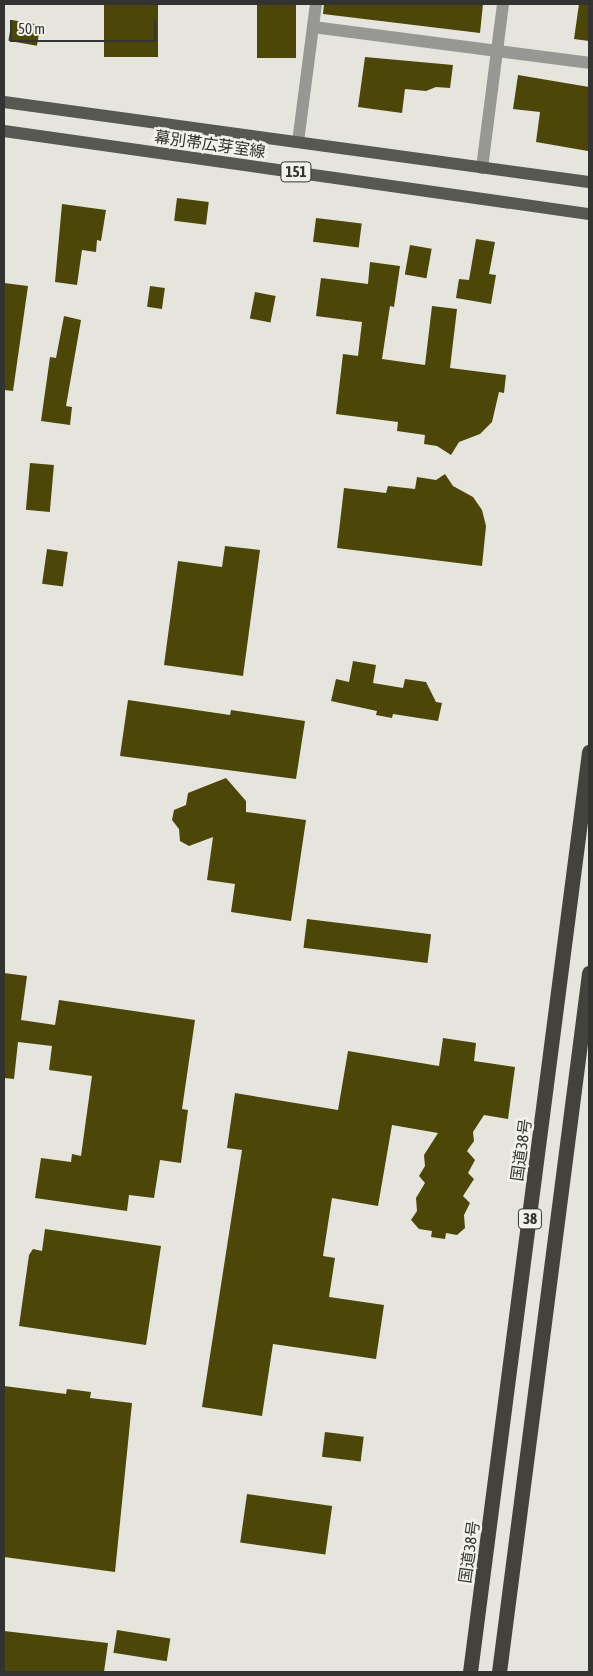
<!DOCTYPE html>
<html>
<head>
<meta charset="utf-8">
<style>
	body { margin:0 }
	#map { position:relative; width:593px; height:1676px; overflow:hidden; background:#e5e5de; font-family:"Asap Condensed","Noto Sans JP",sans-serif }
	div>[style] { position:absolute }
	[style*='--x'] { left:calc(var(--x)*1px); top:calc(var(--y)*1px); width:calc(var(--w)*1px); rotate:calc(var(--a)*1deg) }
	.building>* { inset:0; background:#4c4608; transform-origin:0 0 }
	.street>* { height:12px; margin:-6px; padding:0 6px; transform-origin:6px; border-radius:6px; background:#979794 }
	.primary>* { height:12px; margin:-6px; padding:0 6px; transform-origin:6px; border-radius:6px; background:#585853 }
	.highway>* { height:15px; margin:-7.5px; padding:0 7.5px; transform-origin:7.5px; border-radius:7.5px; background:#43423d }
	span { translate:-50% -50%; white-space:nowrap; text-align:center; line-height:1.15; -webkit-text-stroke:5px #f2f2eb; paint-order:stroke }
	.shield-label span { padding:1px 4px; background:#f2f2eb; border:1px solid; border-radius:4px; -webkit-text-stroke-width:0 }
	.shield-label { font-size:15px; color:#333331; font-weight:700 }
	.street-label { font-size:16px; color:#333331 }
	.frame { position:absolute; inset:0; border:5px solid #333331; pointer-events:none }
	.scale { position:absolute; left:10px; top:20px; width:146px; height:22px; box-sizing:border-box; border:2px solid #333331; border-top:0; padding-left:6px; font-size:15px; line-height:18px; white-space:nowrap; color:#333331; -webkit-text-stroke:4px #f2f2eb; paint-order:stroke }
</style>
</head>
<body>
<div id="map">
	<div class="building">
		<i style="left:104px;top:4px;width:54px;height:53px"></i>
		<i style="left:257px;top:4px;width:39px;height:54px"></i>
		<i style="clip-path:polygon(324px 4px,483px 4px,480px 33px,323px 14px)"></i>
		<i style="clip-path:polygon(579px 4px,589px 4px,589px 41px,574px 39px)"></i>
		<i style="left:12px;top:20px;width:29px;height:21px;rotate:10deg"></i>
		<i style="clip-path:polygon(365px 57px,453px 65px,450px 88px,436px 87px,426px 91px,405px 89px,402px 113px,358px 107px)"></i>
		<i style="clip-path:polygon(518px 75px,589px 87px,588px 151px,536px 142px,540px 112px,513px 109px)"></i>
		<i style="left:177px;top:198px;width:32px;height:23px;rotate:7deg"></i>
		<i style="clip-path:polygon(62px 204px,106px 210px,101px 241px,97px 240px,96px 252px,82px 250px,77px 285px,55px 282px)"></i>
		<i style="left:316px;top:218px;width:46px;height:24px;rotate:7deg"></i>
		<i style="clip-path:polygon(476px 239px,495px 242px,489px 274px,496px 275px,491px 304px,456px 298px,459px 279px,469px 280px)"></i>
		<i style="left:410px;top:245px;width:22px;height:30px;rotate:10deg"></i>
		<i style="clip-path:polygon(370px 262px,400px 266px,394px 307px,390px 306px,382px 359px,425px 365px,432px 306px,457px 309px,450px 368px,506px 375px,504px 393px,499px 392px,492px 422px,480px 434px,459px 442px,451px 455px,437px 446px,424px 444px,425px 435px,397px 431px,398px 422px,336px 414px,343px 354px,358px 356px,362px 322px,316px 316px,321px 278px,368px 284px)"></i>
		<i style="clip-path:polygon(4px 283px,28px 286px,13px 391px,4px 390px)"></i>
		<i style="left:150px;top:286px;width:15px;height:21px;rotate:8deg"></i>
		<i style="left:255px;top:292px;width:21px;height:27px;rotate:11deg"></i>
		<i style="clip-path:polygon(64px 316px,81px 320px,66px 406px,72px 407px,70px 425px,41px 421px,50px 357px,56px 358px)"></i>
		<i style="left:30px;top:463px;width:24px;height:47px;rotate:5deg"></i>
		<i style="clip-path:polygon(445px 474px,453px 486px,473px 497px,482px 510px,486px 526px,482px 566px,337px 548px,344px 488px,386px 493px,388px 486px,415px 489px,417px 477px,436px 480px)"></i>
		<i style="clip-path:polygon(225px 546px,260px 550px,243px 676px,164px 665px,178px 561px,222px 567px)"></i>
		<i style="left:47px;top:549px;width:21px;height:35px;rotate:8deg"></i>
		<i style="clip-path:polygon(353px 661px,376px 665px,373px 683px,403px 688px,405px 679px,426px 682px,436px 702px,442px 703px,438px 721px,393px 714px,392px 718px,376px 715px,377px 711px,331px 701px,336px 679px,349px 682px)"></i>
		<i style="clip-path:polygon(128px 700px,230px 715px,231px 710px,305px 721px,296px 779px,120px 756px)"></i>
		<i style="clip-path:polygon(226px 778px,246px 801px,246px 812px,306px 820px,291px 921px,231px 912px,235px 884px,207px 880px,213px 837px,189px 846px,180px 841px,179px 829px,172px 820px,174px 810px,186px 805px,188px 793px)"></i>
		<i style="left:307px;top:919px;width:125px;height:29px;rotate:7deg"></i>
		<i style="clip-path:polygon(4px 973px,27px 976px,21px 1020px,55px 1025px,59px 1000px,195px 1020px,182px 1109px,188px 1110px,181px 1163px,160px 1160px,154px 1198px,129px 1195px,127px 1211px,35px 1198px,41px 1158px,71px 1162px,72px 1154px,81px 1156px,92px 1076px,49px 1070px,52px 1046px,18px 1042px,14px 1079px,4px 1078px)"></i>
		<i style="clip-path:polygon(443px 1038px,476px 1043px,474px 1061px,515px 1067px,508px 1119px,484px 1115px,473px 1132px,474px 1141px,467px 1151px,475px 1160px,468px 1173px,474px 1179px,463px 1196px,470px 1203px,464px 1215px,465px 1228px,457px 1235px,446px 1233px,445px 1239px,431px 1237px,432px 1231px,419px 1229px,411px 1220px,417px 1211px,416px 1198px,425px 1183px,419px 1176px,425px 1166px,424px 1155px,438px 1133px,392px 1125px,378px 1206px,332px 1198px,323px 1256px,335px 1258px,329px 1297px,384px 1305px,376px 1359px,273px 1344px,262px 1416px,202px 1407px,242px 1150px,227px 1148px,235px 1093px,338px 1110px,348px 1051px,439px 1066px)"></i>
		<i style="clip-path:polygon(45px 1229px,161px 1246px,146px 1345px,19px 1326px,29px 1255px,33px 1249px,42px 1251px)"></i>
		<i style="clip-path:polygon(4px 1386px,66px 1394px,67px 1389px,91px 1392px,90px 1398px,132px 1403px,115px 1572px,4px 1557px)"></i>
		<i style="left:325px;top:1432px;width:39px;height:25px;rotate:7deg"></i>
		<i style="left:247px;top:1494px;width:86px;height:49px;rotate:8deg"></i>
		<i style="left:117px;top:1630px;width:54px;height:23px;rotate:9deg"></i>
		<i style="clip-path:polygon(4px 1631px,108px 1643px,104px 1672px,4px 1672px)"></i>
	</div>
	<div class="street">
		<i style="--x:313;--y:27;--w:278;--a:7.4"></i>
		<i style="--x:298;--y:142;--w:139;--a:-82.6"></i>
		<i style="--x:482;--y:168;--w:165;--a:-82.7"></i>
	</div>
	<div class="primary">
		<i style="--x:4;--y:102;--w:590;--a:7.79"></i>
		<i style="--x:4;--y:131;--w:591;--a:8.08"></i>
	</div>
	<div class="highway">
		<i style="--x:470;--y:1672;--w:928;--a:-82.63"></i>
		<i style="--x:499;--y:1672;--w:705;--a:-82.66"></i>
	</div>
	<div class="shield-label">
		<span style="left:296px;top:172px">151</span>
		<span style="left:530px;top:1219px">38</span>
	</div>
	<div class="street-label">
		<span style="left:210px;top:144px;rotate:8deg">幕別帯広芽室線</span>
		<span style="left:521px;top:1150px;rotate:-82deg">国道38号</span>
		<span style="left:469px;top:1552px;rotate:-82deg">国道38号</span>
	</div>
	<div class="frame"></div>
	<div class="scale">50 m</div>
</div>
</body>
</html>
